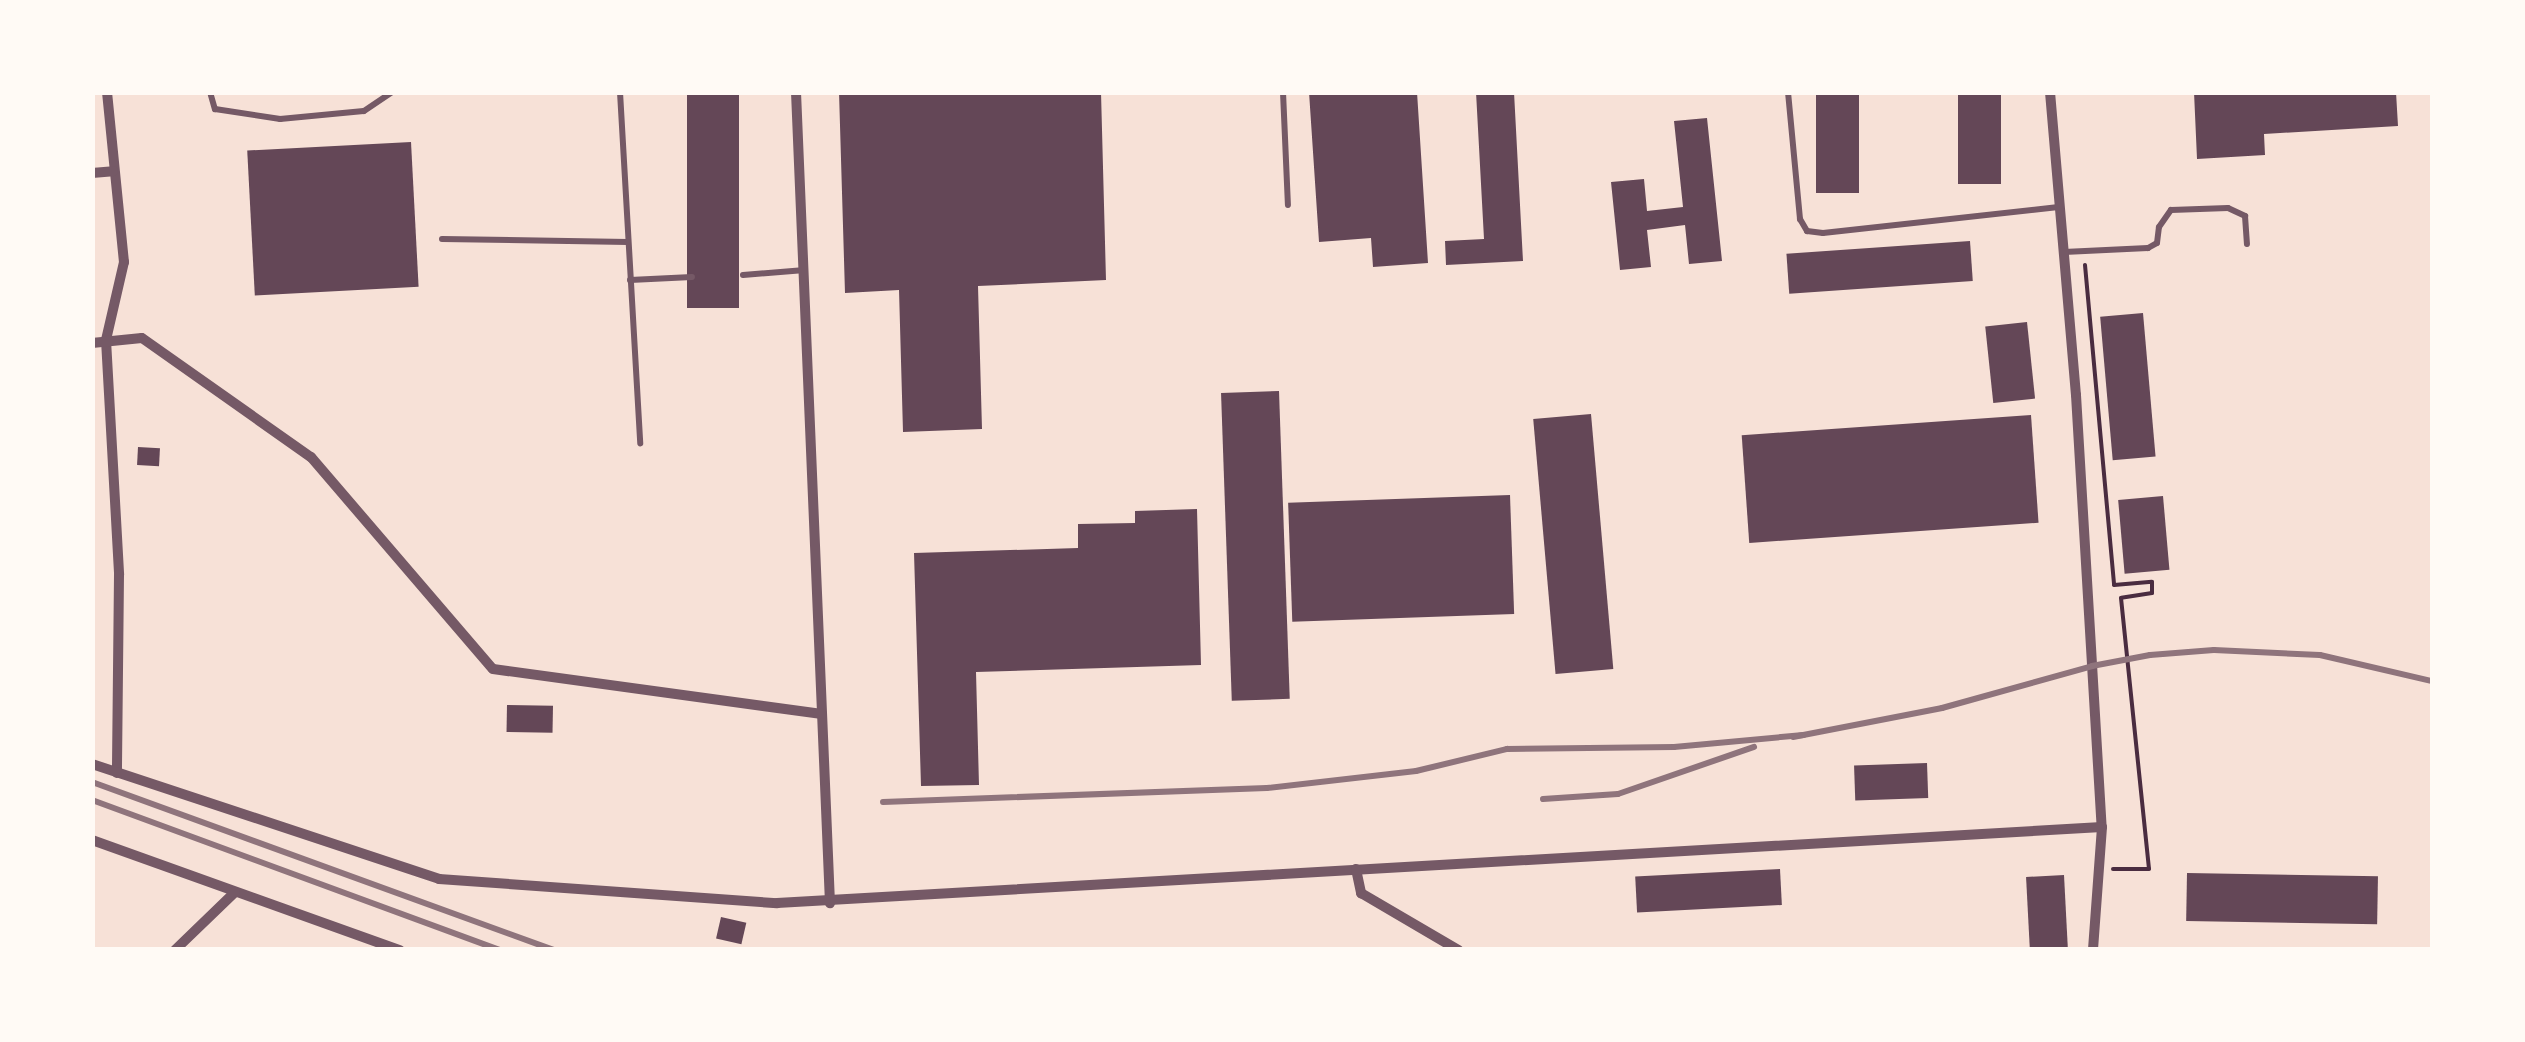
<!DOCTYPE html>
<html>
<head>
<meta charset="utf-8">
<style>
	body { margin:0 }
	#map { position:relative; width:2525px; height:1042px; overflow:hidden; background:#f7e1d7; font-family:Raleway,sans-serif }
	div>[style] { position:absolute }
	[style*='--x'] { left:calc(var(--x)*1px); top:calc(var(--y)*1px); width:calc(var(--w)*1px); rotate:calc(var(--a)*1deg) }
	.building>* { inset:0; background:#644757; transform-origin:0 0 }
	.path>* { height:4px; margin:-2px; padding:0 2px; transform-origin:2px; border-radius:2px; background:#4a2c40 }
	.service>* { height:6px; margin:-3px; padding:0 3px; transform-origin:3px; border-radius:3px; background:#755966 }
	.minor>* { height:10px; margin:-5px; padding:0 5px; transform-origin:5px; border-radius:5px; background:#755966 }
	.rail>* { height:6px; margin:-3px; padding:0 3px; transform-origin:3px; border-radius:3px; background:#8f747c }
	span { translate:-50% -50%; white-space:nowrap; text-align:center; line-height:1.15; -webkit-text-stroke:9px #fffaf5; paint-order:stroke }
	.frame { position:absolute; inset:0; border:95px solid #fffaf5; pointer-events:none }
</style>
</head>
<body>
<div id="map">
	<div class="building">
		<i style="left:687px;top:92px;width:52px;height:216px"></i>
		<i style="clip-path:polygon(839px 92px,1101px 92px,1106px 280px,978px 286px,982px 429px,903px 432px,899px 290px,845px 293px)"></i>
		<i style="clip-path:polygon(1309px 92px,1417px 92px,1428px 263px,1373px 267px,1371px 238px,1319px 242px)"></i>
		<i style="clip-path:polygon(1476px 92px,1514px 92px,1523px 261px,1446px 265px,1445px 241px,1484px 239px)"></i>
		<i style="left:1816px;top:92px;width:43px;height:101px"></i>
		<i style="left:1958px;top:92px;width:43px;height:92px"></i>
		<i style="clip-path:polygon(2194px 92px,2396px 92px,2398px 126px,2264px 134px,2265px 155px,2197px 159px)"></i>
		<i style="clip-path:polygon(1707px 118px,1722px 261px,1689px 264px,1685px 225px,1647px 230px,1651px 267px,1620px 270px,1611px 182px,1644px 179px,1647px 211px,1683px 207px,1674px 121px)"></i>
		<i style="left:411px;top:142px;width:145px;height:164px;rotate:87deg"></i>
		<i style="left:1970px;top:241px;width:40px;height:184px;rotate:86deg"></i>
		<i style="left:2143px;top:313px;width:144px;height:43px;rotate:85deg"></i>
		<i style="left:2027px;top:322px;width:77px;height:42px;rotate:84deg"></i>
		<i style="left:1279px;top:391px;width:308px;height:58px;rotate:88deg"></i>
		<i style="left:1591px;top:414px;width:256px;height:58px;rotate:85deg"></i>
		<i style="left:2031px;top:415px;width:108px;height:290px;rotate:86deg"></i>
		<i style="left:138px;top:447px;width:22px;height:18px;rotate:3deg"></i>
		<i style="left:1510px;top:495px;width:119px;height:222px;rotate:88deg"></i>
		<i style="left:2163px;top:496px;width:74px;height:45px;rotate:85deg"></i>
		<i style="clip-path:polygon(1197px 509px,1201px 665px,976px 672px,979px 785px,921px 786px,914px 553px,1078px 548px,1078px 524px,1135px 523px,1135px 511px)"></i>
		<i style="left:507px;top:705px;width:46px;height:27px;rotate:1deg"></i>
		<i style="left:1927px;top:763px;width:35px;height:73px;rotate:88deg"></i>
		<i style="left:1780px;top:869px;width:36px;height:145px;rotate:87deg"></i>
		<i style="left:2187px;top:873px;width:191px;height:48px;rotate:1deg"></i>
		<i style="left:2064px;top:875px;width:75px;height:38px;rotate:87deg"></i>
		<i style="left:721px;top:917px;width:26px;height:22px;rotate:13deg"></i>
	</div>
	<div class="path">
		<i style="--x:2085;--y:265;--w:321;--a:84.8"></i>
		<i style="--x:2114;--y:585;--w:38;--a:-5"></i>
		<i style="--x:2152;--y:582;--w:11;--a:90"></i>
		<i style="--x:2152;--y:593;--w:31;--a:171"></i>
		<i style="--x:2121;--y:598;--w:272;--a:84.1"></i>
		<i style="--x:2149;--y:869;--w:36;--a:180"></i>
	</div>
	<div class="service">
		<i style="--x:210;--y:92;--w:18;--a:74"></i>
		<i style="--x:215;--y:109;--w:66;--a:8.7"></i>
		<i style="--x:280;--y:119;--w:84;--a:-5.4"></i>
		<i style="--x:364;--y:111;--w:34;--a:-34"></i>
		<i style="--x:620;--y:92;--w:352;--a:86.7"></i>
		<i style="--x:1283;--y:92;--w:113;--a:87.5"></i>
		<i style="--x:1788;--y:92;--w:128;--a:84.6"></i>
		<i style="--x:1800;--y:219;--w:14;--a:60"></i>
		<i style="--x:1807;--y:231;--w:16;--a:7"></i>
		<i style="--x:1823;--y:233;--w:237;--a:-6.3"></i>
		<i style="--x:442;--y:239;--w:186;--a:0.9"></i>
		<i style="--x:2064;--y:252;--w:84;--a:-2.7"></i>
		<i style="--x:2148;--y:248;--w:10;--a:-29"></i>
		<i style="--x:2157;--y:243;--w:16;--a:-83"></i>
		<i style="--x:2159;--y:227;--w:21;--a:-55"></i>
		<i style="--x:2171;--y:210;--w:57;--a:-2"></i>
		<i style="--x:2228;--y:208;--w:19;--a:25"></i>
		<i style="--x:2245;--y:216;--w:28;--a:86"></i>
		<i style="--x:743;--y:275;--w:62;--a:-4.6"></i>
		<i style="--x:630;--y:280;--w:62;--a:-2.8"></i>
	</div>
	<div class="minor">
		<i style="--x:107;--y:92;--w:171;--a:84.3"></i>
		<i style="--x:124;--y:262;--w:80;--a:103"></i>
		<i style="--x:106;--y:340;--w:235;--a:86.8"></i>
		<i style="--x:119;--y:575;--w:198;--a:90.6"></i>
		<i style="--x:796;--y:92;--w:812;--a:87.6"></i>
		<i style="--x:2050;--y:92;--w:304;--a:85.1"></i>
		<i style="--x:2076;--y:395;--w:433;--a:86.6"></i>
		<i style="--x:2102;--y:827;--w:123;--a:94.2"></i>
		<i style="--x:92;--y:173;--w:21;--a:-5"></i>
		<i style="--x:92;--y:343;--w:50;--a:-5.7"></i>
		<i style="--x:142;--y:338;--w:207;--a:35.2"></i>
		<i style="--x:311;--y:457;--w:279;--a:49.4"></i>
		<i style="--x:493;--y:669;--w:332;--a:7.8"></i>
		<i style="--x:92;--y:764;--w:366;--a:18.3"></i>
		<i style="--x:439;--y:879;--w:339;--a:4.1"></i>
		<i style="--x:777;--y:903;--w:1327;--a:-3.28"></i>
		<i style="--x:92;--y:840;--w:327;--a:19.7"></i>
		<i style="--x:1356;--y:869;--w:25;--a:78"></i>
		<i style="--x:1361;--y:893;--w:113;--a:30.4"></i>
		<i style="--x:175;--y:950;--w:83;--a:-44"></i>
	</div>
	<div class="rail">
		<i style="--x:1793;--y:737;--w:152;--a:-11"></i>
		<i style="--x:1942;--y:708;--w:156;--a:-15.6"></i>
		<i style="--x:2092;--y:666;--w:59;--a:-10.7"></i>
		<i style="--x:2150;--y:655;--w:64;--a:-4.5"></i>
		<i style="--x:2214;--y:650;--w:106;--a:2.7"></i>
		<i style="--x:2320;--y:655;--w:115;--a:13.1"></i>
		<i style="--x:92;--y:782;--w:491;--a:20"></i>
		<i style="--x:1543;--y:799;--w:75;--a:-3.8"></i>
		<i style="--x:1618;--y:794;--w:144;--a:-19.1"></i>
		<i style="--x:92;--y:800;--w:434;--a:20.2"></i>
		<i style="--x:883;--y:802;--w:384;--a:-2.1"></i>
		<i style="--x:1267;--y:788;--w:150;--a:-6.5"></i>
		<i style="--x:1416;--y:771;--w:94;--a:-13.6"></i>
		<i style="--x:1507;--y:749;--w:167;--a:-0.7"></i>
		<i style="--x:1674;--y:747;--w:130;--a:-5.3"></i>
	</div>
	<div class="frame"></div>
</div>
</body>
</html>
